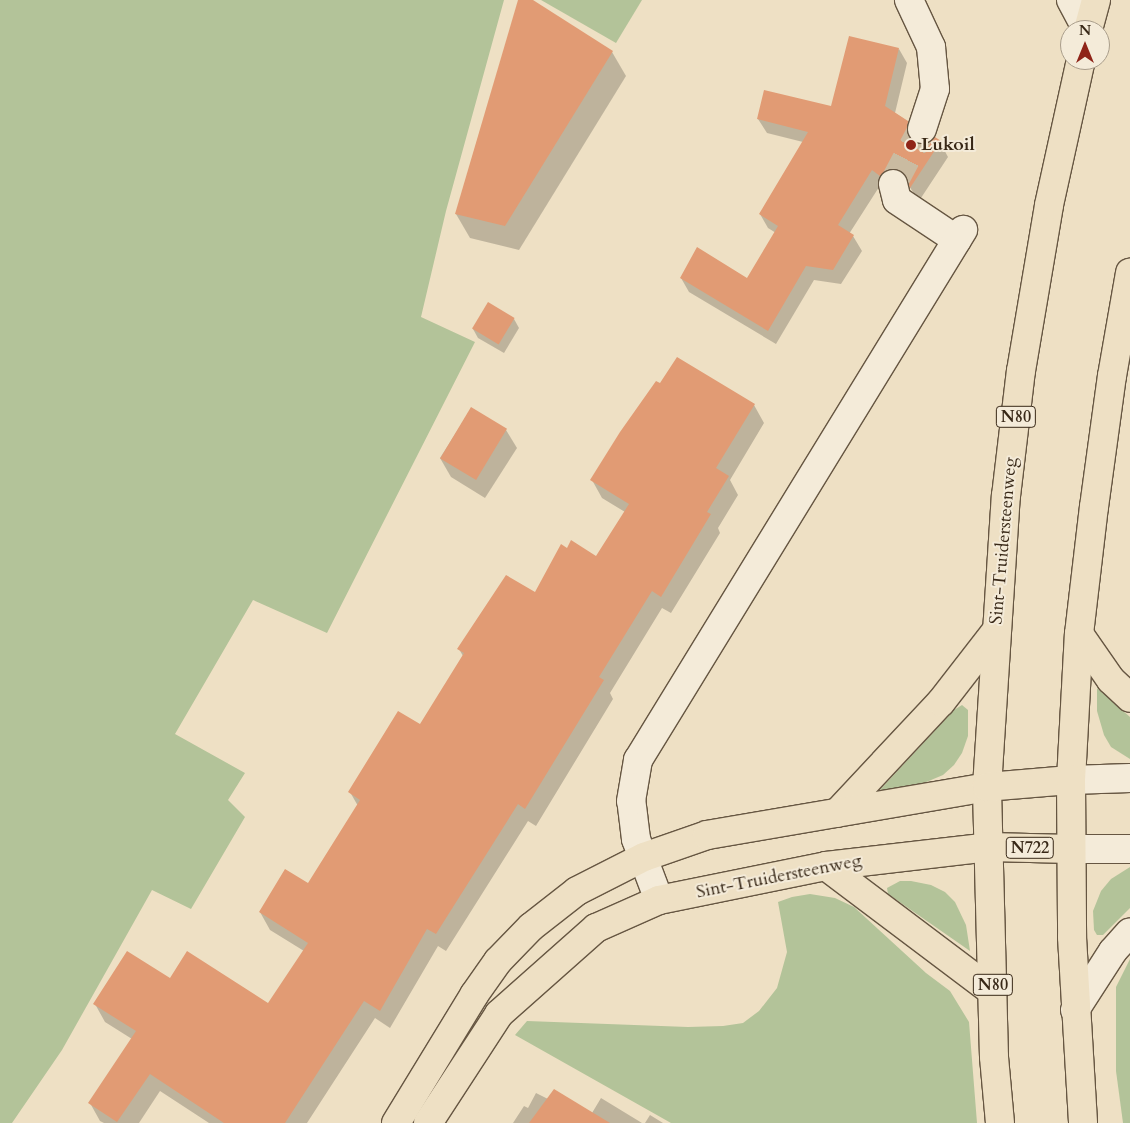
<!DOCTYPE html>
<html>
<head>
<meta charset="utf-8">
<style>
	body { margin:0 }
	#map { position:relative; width:1130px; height:1123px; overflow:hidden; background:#eee0c4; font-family:Cardo,serif }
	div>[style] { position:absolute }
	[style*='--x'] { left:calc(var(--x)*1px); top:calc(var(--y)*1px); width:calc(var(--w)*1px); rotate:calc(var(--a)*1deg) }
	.green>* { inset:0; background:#b3c399 }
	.shadow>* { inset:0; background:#0003 }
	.building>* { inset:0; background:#e19b74; transform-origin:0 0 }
	.minor-tunnel>* { height:28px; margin-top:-14px; transform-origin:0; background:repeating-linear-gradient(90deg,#cabba1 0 28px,transparent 0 42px) }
	.roads { filter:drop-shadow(1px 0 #665642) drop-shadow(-1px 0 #665642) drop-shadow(0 1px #665642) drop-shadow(0 -1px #665642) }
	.minor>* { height:28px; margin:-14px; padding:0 14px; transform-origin:14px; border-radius:14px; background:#f4ebd9 }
	.major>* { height:28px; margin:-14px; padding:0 14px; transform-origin:14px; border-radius:14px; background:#eee0c4 }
	.highway>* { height:28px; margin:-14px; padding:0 14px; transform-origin:14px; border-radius:14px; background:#eee0c4 }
	.dots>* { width:14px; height:14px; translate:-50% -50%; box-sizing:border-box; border:2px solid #f4ebd9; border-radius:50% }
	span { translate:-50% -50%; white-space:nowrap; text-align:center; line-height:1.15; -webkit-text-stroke:4px #f4ebd9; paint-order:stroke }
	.shield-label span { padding:1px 4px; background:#f4ebd9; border:1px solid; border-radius:4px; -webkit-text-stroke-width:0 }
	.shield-label { font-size:16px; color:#382817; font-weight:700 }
	.poi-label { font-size:18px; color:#382817; font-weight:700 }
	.left { translate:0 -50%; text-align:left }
	.street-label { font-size:18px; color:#382817 }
	.north { position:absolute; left:1060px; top:20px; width:50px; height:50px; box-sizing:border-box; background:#f4ebd9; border:1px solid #a99d8b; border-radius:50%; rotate:0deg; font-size:14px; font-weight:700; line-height:20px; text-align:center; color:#382817 }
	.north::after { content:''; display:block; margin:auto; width:18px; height:22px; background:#8f2418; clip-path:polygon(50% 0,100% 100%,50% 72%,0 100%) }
</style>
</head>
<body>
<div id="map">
	<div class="green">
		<i style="clip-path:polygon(0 0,504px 0,446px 211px,421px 317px,475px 342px,327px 633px,253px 600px,175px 734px,245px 773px,228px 800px,245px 817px,191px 909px,152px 890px,62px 1050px,12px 1123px,0 1123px)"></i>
		<i style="clip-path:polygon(541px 0,642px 0,616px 43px)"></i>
		<i style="clip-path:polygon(1097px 688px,1130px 717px,1130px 759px,1111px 747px,1104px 735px,1097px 711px)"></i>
		<i style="clip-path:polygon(962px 705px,968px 710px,968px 736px,962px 753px,954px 765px,943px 775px,924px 783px,878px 792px,954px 710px)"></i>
		<i style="clip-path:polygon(1130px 867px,1130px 908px,1103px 935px,1097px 935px,1094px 930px,1093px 911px,1101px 891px,1111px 879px)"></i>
		<i style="clip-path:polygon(900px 881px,911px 881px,931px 885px,945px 892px,955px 902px,966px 925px,970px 951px,888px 894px,887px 888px)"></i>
		<i style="clip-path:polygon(810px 894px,835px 898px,854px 907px,926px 973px,950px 991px,969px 1022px,977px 1123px,671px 1123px,515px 1035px,527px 1021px,688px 1027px,723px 1026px,743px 1023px,759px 1011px,777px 988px,787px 952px,778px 902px,792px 897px)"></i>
		<i style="clip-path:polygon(1130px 959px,1130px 1123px,1123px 1123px,1116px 1071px,1116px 987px)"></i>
	</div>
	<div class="shadow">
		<i style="clip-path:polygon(520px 0,531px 0,612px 52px,626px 76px,519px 250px,470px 238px,456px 214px)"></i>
		<i style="clip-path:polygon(899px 49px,907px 63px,895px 113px,907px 121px,916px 136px,915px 144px,926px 145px,935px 139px,940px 142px,948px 157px,919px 201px,907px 183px,881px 184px,849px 234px,853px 236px,862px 251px,841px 284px,814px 280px,776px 344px,689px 292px,681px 278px,748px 280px,776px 233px,768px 228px,760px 214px,803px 142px,767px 133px,758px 119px,832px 107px)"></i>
		<i style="clip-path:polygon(514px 319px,519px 328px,504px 353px,478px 338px,473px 329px)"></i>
		<i style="clip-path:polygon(754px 405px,764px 423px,730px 480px,738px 495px,718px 528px,720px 533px,671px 613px,662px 608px,610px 693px,613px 699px,536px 826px,528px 821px,446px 951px,438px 946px,390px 1028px,375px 1018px,307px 1123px,209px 1123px,160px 1091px,139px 1123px,104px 1123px,100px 1121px,90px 1103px,132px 1039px,105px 1022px,95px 1004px,170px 980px,269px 1005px,304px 951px,270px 930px,260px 912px,308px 885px,358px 806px,350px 792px,421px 726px,463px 656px,459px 649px,536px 594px,596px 558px,625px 512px,602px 498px,592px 480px)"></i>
		<i style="clip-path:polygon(471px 409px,506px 430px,517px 448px,485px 498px,451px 477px,440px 458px)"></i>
		<i style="clip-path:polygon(536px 1093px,548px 1099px,592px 1113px,601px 1098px,642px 1123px,513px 1123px,524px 1106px,528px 1108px)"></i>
		<i style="clip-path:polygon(650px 1115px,663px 1123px,645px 1123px)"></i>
	</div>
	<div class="building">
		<i style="clip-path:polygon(518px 0,533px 0,613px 51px,505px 226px,455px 214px)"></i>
		<i style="clip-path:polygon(849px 36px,899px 48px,885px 106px,908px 121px,907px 133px,911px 140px,917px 144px,926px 144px,935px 137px,941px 141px,910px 188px,905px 174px,898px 169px,889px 169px,880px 176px,872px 170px,838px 225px,854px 235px,833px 270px,806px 266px,768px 331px,680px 278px,697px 247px,747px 278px,778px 226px,759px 214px,808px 132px,757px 119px,764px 90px,831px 106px)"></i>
		<i style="left:488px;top:302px;width:31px;height:31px;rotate:31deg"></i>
		<i style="clip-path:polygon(677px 357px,755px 404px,716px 468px,729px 476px,707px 512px,711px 514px,661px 597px,652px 591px,599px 677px,604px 680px,525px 809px,518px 804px,436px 934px,427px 929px,380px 1011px,364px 1001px,285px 1123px,224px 1123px,150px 1074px,117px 1122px,88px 1103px,136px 1031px,93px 1004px,127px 951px,170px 978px,187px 951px,268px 1003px,308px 943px,259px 912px,285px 869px,308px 883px,360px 800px,348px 792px,398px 711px,420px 724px,464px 653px,457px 649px,506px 575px,535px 592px,561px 544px,567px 548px,571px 540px,596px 556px,629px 504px,590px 480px,620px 432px,656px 381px,660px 383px)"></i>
		<i style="left:471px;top:407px;width:42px;height:60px;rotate:31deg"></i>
		<i style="clip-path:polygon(554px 1089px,610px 1123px,529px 1123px)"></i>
	</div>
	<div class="minor-tunnel">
		<i style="--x:893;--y:184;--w:62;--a:-62.2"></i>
	</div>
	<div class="roads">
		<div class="minor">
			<i style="--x:909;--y:0;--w:52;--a:64.9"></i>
			<i style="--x:931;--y:47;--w:42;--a:84.6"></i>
			<i style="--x:935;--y:89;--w:42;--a:108"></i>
			<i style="--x:1071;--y:0;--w:34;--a:62"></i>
			<i style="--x:893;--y:184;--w:16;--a:76"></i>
			<i style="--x:897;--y:200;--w:72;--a:33.7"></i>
			<i style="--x:1071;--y:780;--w:59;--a:-1.9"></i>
			<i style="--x:1071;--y:849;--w:59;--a:0"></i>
			<i style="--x:659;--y:900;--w:65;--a:-110.7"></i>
			<i style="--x:636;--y:839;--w:38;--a:-97"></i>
			<i style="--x:631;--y:801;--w:42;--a:-80.3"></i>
			<i style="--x:638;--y:760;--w:622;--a:-58.48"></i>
			<i style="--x:1075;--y:1010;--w:70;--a:-57.2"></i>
			<i style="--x:1113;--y:951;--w:25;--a:-48"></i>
		</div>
		<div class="major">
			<i style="--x:1088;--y:30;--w:31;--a:-75"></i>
			<i style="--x:1079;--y:634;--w:56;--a:55.2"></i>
			<i style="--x:1111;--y:680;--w:26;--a:43"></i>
			<i style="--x:1071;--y:780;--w:146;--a:-86.9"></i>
			<i style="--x:1079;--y:634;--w:128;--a:-83.3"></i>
			<i style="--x:1094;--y:507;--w:132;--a:-82.2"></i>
			<i style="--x:1112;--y:376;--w:105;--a:-80.1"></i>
			<i style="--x:837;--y:813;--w:152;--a:-46.9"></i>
			<i style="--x:941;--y:702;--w:90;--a:-52.2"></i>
			<i style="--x:396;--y:1123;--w:150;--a:-58.6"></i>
			<i style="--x:474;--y:995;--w:42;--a:-54.8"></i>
			<i style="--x:498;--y:961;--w:47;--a:-45.9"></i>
			<i style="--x:531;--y:927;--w:58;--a:-38"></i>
			<i style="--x:577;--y:891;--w:75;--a:-26.9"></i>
			<i style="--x:644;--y:857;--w:67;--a:-19.2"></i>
			<i style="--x:707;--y:835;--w:284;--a:-9.7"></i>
			<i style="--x:987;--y:787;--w:292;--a:-86.3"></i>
			<i style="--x:1006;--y:496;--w:126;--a:-83.2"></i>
			<i style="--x:1021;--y:371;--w:168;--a:-80.4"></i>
			<i style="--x:1049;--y:205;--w:148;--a:-77.6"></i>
			<i style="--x:428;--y:1123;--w:130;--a:-56.9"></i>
			<i style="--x:499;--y:1014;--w:130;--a:-41.6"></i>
			<i style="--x:596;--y:928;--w:69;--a:-24"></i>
			<i style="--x:659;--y:900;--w:170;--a:-11.5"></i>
			<i style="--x:826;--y:866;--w:164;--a:-6.6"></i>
		</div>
		<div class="highway">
			<i style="--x:989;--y:847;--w:82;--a:1.4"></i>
			<i style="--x:826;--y:866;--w:209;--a:37"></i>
			<i style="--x:1000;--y:1123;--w:66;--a:-95.2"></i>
			<i style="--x:994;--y:1057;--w:270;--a:-91.5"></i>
			<i style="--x:987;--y:787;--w:84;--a:-4.8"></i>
			<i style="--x:1071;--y:780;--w:157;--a:89.6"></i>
			<i style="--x:1072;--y:937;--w:186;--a:86.6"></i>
		</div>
	</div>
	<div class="dots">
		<i style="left:911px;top:145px;background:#8f2418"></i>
	</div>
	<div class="shield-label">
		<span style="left:1016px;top:417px">N80</span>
		<span style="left:1030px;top:848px">N722</span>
		<span style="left:993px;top:985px">N80</span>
	</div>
	<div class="poi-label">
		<span class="left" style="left:921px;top:145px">Lukoil</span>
	</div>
	<div class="street-label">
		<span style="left:1004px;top:541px;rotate:-85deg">Sint-Truidersteenweg</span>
		<span style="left:779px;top:877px;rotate:-11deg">Sint-Truidersteenweg</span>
	</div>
	<div class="north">N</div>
</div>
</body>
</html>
